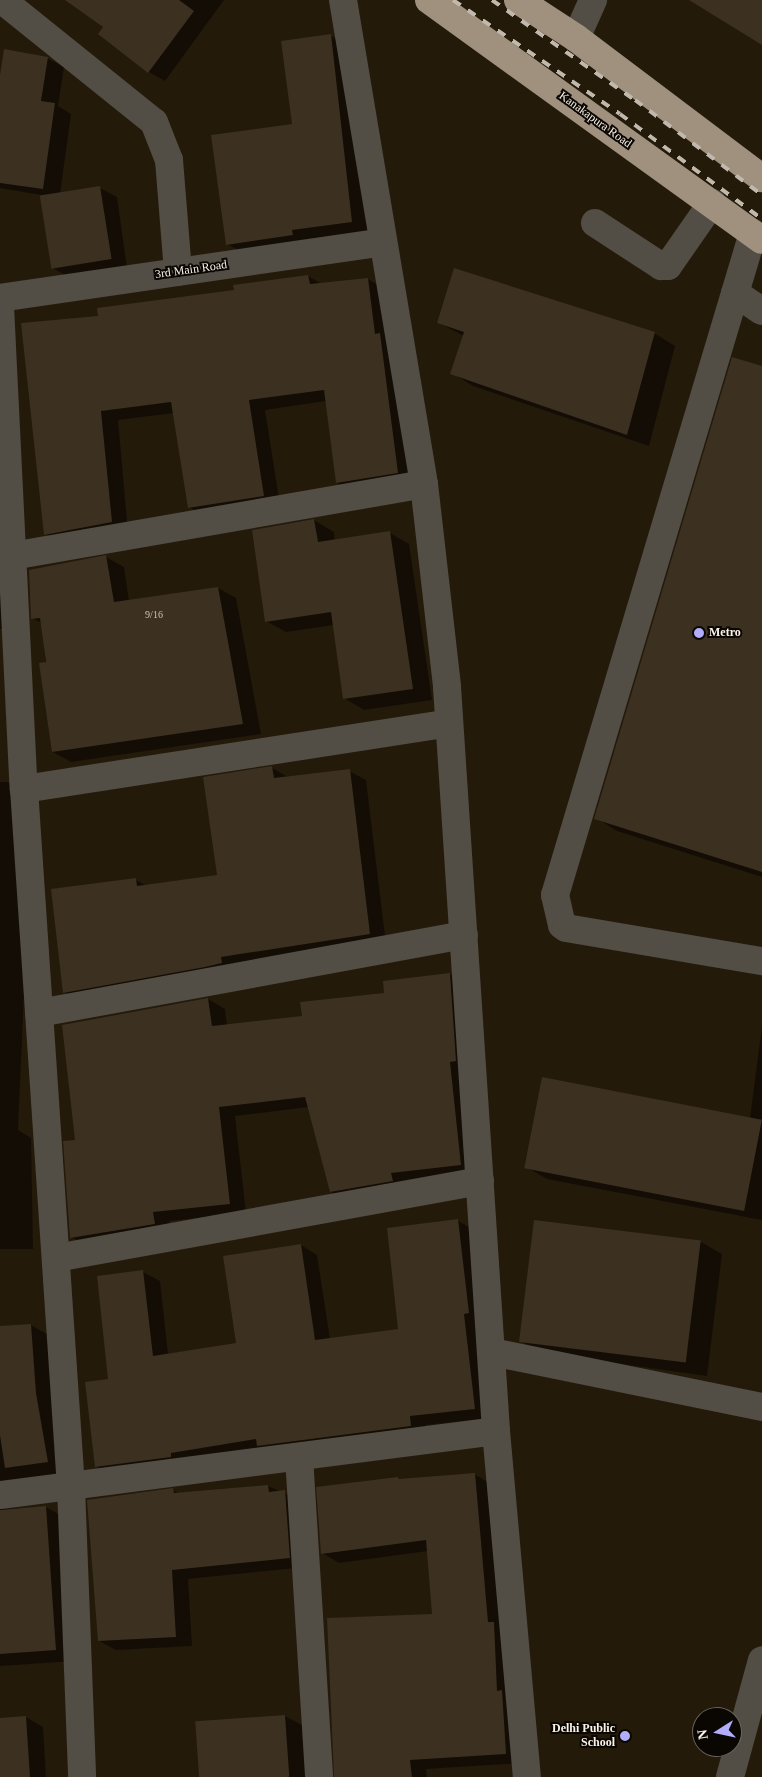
<!DOCTYPE html>
<html>
<head>
<meta charset="utf-8">
<style>
	body { margin:0 }
	#map { position:relative; width:762px; height:1777px; overflow:hidden; background:#241a0a; font-family:Georgia,serif }
	div>[style] { position:absolute }
	[style*='--x'] { left:calc(var(--x)*1px); top:calc(var(--y)*1px); width:calc(var(--w)*1px); rotate:calc(var(--a)*1deg) }
	.shadow>* { inset:0; background:#0007 }
	.building>* { inset:0; background:#3c3020; transform-origin:0 0 }
	.minor>* { height:28px; margin:-14px; padding:0 14px; transform-origin:14px; border-radius:14px; background:#524d45 }
	.highway>* { height:28px; margin:-14px; padding:0 14px; transform-origin:14px; border-radius:14px; background:#9f917e }
	.rail>* { height:4px; margin-top:-2px; transform-origin:0; background:repeating-linear-gradient(90deg,#c1b9ad 0 9px,transparent 0 18px) }
	.dots>* { width:14px; height:14px; translate:-50% -50%; box-sizing:border-box; border:2px solid #0a0602; border-radius:50% }
	span { translate:-50% -50%; white-space:nowrap; text-align:center; line-height:1.15; -webkit-text-stroke:4px #0a0602; paint-order:stroke }
	.number-label { font-size:10px; color:#cbc2b7 }
	.number-label span { -webkit-text-stroke-width:0 }
	.street-label { font-size:12px; color:#fbf3e9 }
	.poi-label { font-size:12px; color:#fbf3e9; font-weight:700 }
	.left { translate:0 -50%; text-align:left }
	.right { translate:-100% -50%; text-align:right }
	.north { position:absolute; left:692px; top:1707px; width:50px; height:50px; box-sizing:border-box; background:#0a0602; border:1px solid #6a655e; border-radius:50%; rotate:260deg; font-size:14px; font-weight:700; line-height:20px; text-align:center; color:#fbf3e9 }
	.north::after { content:''; display:block; margin:auto; width:18px; height:22px; background:#b1adfa; clip-path:polygon(50% 0,100% 100%,50% 72%,0 100%) }
</style>
</head>
<body>
<div id="map">
	<div class="shadow">
		<i style="clip-path:polygon(67px 0,224px 0,165px 81px,149px 72px,105px 27px)"></i>
		<i style="clip-path:polygon(331px 36px,347px 45px,368px 231px,243px 253px,227px 244px,294px 125px)"></i>
		<i style="clip-path:polygon(47px 58px,64px 67px,58px 106px,71px 114px,60px 194px,100px 188px,117px 197px,127px 268px,68px 277px,51px 267px,41px 195px,0 188px,0 83px)"></i>
		<i style="clip-path:polygon(308px 276px,322px 284px,368px 279px,385px 289px,415px 482px,355px 493px,337px 483px,326px 401px,265px 410px,280px 505px,206px 517px,189px 507px,174px 413px,118px 420px,128px 532px,62px 544px,45px 534px,100px 317px)"></i>
		<i style="clip-path:polygon(439px 323px,654px 333px,675px 346px,649px 446px,473px 386px,452px 373px,464px 336px)"></i>
		<i style="clip-path:polygon(762px 367px,762px 877px,617px 831px,596px 818px)"></i>
		<i style="clip-path:polygon(0 517px,18px 629px,0 629px)"></i>
		<i style="clip-path:polygon(314px 520px,334px 532px,335px 541px,390px 533px,409px 544px,432px 700px,364px 710px,344px 698px,334px 625px,286px 632px,266px 621px,254px 531px)"></i>
		<i style="clip-path:polygon(106px 557px,124px 567px,129px 601px,218px 588px,236px 598px,261px 734px,71px 762px,53px 752px,42px 623px,32px 618px)"></i>
		<i style="clip-path:polygon(272px 768px,288px 777px,349px 771px,366px 780px,386px 944px,80px 1002px,64px 992px,136px 880px,147px 886px,218px 876px)"></i>
		<i style="clip-path:polygon(0 782px,8px 782px,26px 793px,30px 857px,18px 1130px,31px 1138px,33px 1249px,0 1249px)"></i>
		<i style="clip-path:polygon(450px 974px,467px 984px,477px 1174px,348px 1201px,331px 1192px,309px 1107px,235px 1116px,246px 1213px,169px 1221px,171px 1233px,88px 1246px,71px 1237px,76px 1141px,208px 999px,225px 1009px,227px 1026px,303px 1017px)"></i>
		<i style="clip-path:polygon(762px 1027px,762px 1220px,547px 1179px,526px 1167px,750px 1118px)"></i>
		<i style="clip-path:polygon(458px 1221px,475px 1230px,491px 1418px,426px 1425px,427px 1435px,113px 1476px,96px 1466px,109px 1381px,143px 1272px,160px 1281px,168px 1354px,237px 1344px,301px 1245px,317px 1255px,330px 1339px,400px 1330px,388px 1229px)"></i>
		<i style="clip-path:polygon(536px 1221px,701px 1242px,722px 1254px,707px 1376px,542px 1353px,521px 1341px)"></i>
		<i style="clip-path:polygon(31px 1325px,50px 1336px,67px 1473px,5px 1500px,4px 1509px,46px 1507px,65px 1518px,75px 1661px,0 1666px,0 1327px)"></i>
		<i style="clip-path:polygon(474px 1474px,491px 1484px,522px 1763px,426px 1769px,427px 1777px,336px 1777px,433px 1615px,428px 1551px,339px 1563px,322px 1553px,398px 1478px,402px 1480px)"></i>
		<i style="clip-path:polygon(268px 1486px,302px 1501px,306px 1567px,188px 1579px,192px 1646px,116px 1650px,99px 1641px,173px 1490px,180px 1494px)"></i>
		<i style="clip-path:polygon(285px 1716px,302px 1725px,305px 1777px,199px 1777px)"></i>
		<i style="clip-path:polygon(26px 1717px,43px 1727px,46px 1777px,0 1777px,0 1719px)"></i>
	</div>
	<div class="building">
		<i style="clip-path:polygon(65px 0,179px 0,194px 11px,148px 73px,98px 34px,103px 27px)"></i>
		<i style="clip-path:polygon(689px 0,762px 0,762px 45px)"></i>
		<i style="clip-path:polygon(331px 34px,352px 222px,292px 230px,293px 235px,226px 245px,211px 135px,292px 124px,281px 41px)"></i>
		<i style="clip-path:polygon(4px 49px,48px 57px,41px 101px,55px 103px,43px 189px,0 183px,0 75px)"></i>
		<i style="left:100px;top:186px;width:74px;height:61px;rotate:81deg"></i>
		<i style="clip-path:polygon(454px 268px,655px 332px,627px 435px,450px 374px,464px 332px,437px 323px)"></i>
		<i style="clip-path:polygon(308px 275px,310px 284px,368px 278px,375px 334px,380px 333px,398px 473px,336px 483px,324px 390px,249px 400px,264px 496px,188px 508px,171px 402px,101px 411px,112px 522px,44px 535px,21px 323px,98px 316px,97px 308px,234px 290px,233px 285px)"></i>
		<i style="clip-path:polygon(732px 357px,762px 366px,762px 872px,594px 819px)"></i>
		<i style="clip-path:polygon(314px 519px,318px 542px,390px 531px,413px 689px,343px 699px,331px 612px,265px 622px,252px 530px)"></i>
		<i style="clip-path:polygon(106px 555px,114px 602px,218px 587px,243px 724px,52px 752px,39px 663px,46px 662px,40px 618px,31px 619px,29px 570px)"></i>
		<i style="clip-path:polygon(272px 766px,274px 778px,350px 769px,370px 934px,221px 957px,222px 963px,205px 967px,63px 993px,51px 889px,136px 878px,137px 886px,217px 875px,203px 777px)"></i>
		<i style="clip-path:polygon(450px 973px,456px 1061px,450px 1062px,461px 1165px,391px 1173px,393px 1181px,330px 1192px,305px 1097px,219px 1107px,230px 1204px,153px 1212px,155px 1224px,70px 1238px,63px 1141px,75px 1140px,62px 1025px,208px 998px,212px 1026px,302px 1016px,300px 1002px,384px 993px,383px 981px)"></i>
		<i style="left:542px;top:1077px;width:224px;height:93px;rotate:11deg"></i>
		<i style="clip-path:polygon(458px 1219px,469px 1313px,464px 1314px,475px 1409px,410px 1416px,411px 1426px,257px 1446px,256px 1439px,171px 1453px,171px 1457px,95px 1467px,85px 1382px,108px 1379px,97px 1276px,143px 1270px,153px 1356px,236px 1343px,223px 1256px,301px 1244px,315px 1340px,398px 1329px,387px 1228px)"></i>
		<i style="left:534px;top:1220px;width:168px;height:123px;rotate:7deg"></i>
		<i style="clip-path:polygon(31px 1324px,36px 1393px,48px 1462px,5px 1468px,0 1435px,0 1326px)"></i>
		<i style="clip-path:polygon(475px 1473px,488px 1622px,494px 1622px,497px 1691px,502px 1690px,506px 1754px,410px 1760px,412px 1777px,334px 1777px,327px 1618px,432px 1614px,426px 1540px,321px 1554px,316px 1487px,398px 1477px,399px 1479px)"></i>
		<i style="clip-path:polygon(268px 1485px,269px 1492px,285px 1490px,290px 1558px,172px 1570px,176px 1637px,98px 1641px,87px 1500px,173px 1488px,174px 1493px)"></i>
		<i style="clip-path:polygon(46px 1506px,56px 1650px,0 1654px,0 1510px)"></i>
		<i style="left:285px;top:1715px;width:62px;height:90px;rotate:86deg"></i>
		<i style="clip-path:polygon(26px 1716px,30px 1777px,0 1777px,0 1718px)"></i>
	</div>
	<div class="minor">
		<i style="--x:2;--y:0;--w:195;--a:38.8"></i>
		<i style="--x:154;--y:122;--w:41;--a:68.5"></i>
		<i style="--x:169;--y:160;--w:112;--a:85.4"></i>
		<i style="--x:343;--y:0;--w:491;--a:80.5"></i>
		<i style="--x:424;--y:484;--w:204;--a:83.5"></i>
		<i style="--x:447;--y:687;--w:746;--a:86.23"></i>
		<i style="--x:496;--y:1431;--w:347;--a:84.9"></i>
		<i style="--x:576;--y:38;--w:42;--a:-65.9"></i>
		<i style="--x:595;--y:223;--w:79;--a:33.1"></i>
		<i style="--x:661;--y:266;--w:7;--a:0"></i>
		<i style="--x:668;--y:266;--w:77;--a:-55.1"></i>
		<i style="--x:753;--y:233;--w:691;--a:106.65"></i>
		<i style="--x:555;--y:895;--w:31;--a:77"></i>
		<i style="--x:562;--y:925;--w:5;--a:37"></i>
		<i style="--x:566;--y:928;--w:199;--a:9.6"></i>
		<i style="--x:735;--y:293;--w:32;--a:34"></i>
		<i style="--x:0;--y:298;--w:386;--a:-8.3"></i>
		<i style="--x:0;--y:306;--w:484;--a:87.2"></i>
		<i style="--x:24;--y:789;--w:700;--a:86.15"></i>
		<i style="--x:71;--y:1487;--w:290;--a:87.8"></i>
		<i style="--x:12;--y:556;--w:418;--a:-9.9"></i>
		<i style="--x:24;--y:789;--w:430;--a:-8.8"></i>
		<i style="--x:39;--y:1013;--w:432;--a:-10.4"></i>
		<i style="--x:56;--y:1258;--w:431;--a:-10.3"></i>
		<i style="--x:492;--y:1352;--w:276;--a:11.5"></i>
		<i style="--x:299;--y:1457;--w:321;--a:86.4"></i>
		<i style="--x:0;--y:1495;--w:500;--a:-7.35"></i>
		<i style="--x:730;--y:1777;--w:121;--a:-74.7"></i>
	</div>
	<div class="highway">
		<i style="--x:429;--y:0;--w:410;--a:35.8"></i>
		<i style="--x:518;--y:0;--w:69;--a:33.2"></i>
		<i style="--x:576;--y:38;--w:233;--a:37"></i>
	</div>
	<div class="rail">
		<i style="--x:453;--y:0;--w:202;--a:34.3"></i>
		<i style="--x:620;--y:114;--w:177;--a:36.5"></i>
		<i style="--x:492;--y:0;--w:174;--a:35"></i>
		<i style="--x:635;--y:100;--w:159;--a:36.8"></i>
	</div>
	<div class="dots">
		<i style="left:699px;top:633px;background:#b1adfa"></i>
		<i style="left:625px;top:1736px;background:#b1adfa"></i>
	</div>
	<div class="number-label">
		<span style="left:154px;top:615px">9/16</span>
	</div>
	<div class="street-label">
		<span style="left:595px;top:120px;rotate:36deg">Kanakapura Road</span>
		<span style="left:191px;top:270px;rotate:-8deg">3rd Main Road</span>
	</div>
	<div class="poi-label">
		<span class="left" style="left:709px;top:633px">Metro</span>
		<span class="right" style="left:615px;top:1736px">Delhi Public<br>School</span>
	</div>
	<div class="north">N</div>
</div>
</body>
</html>
